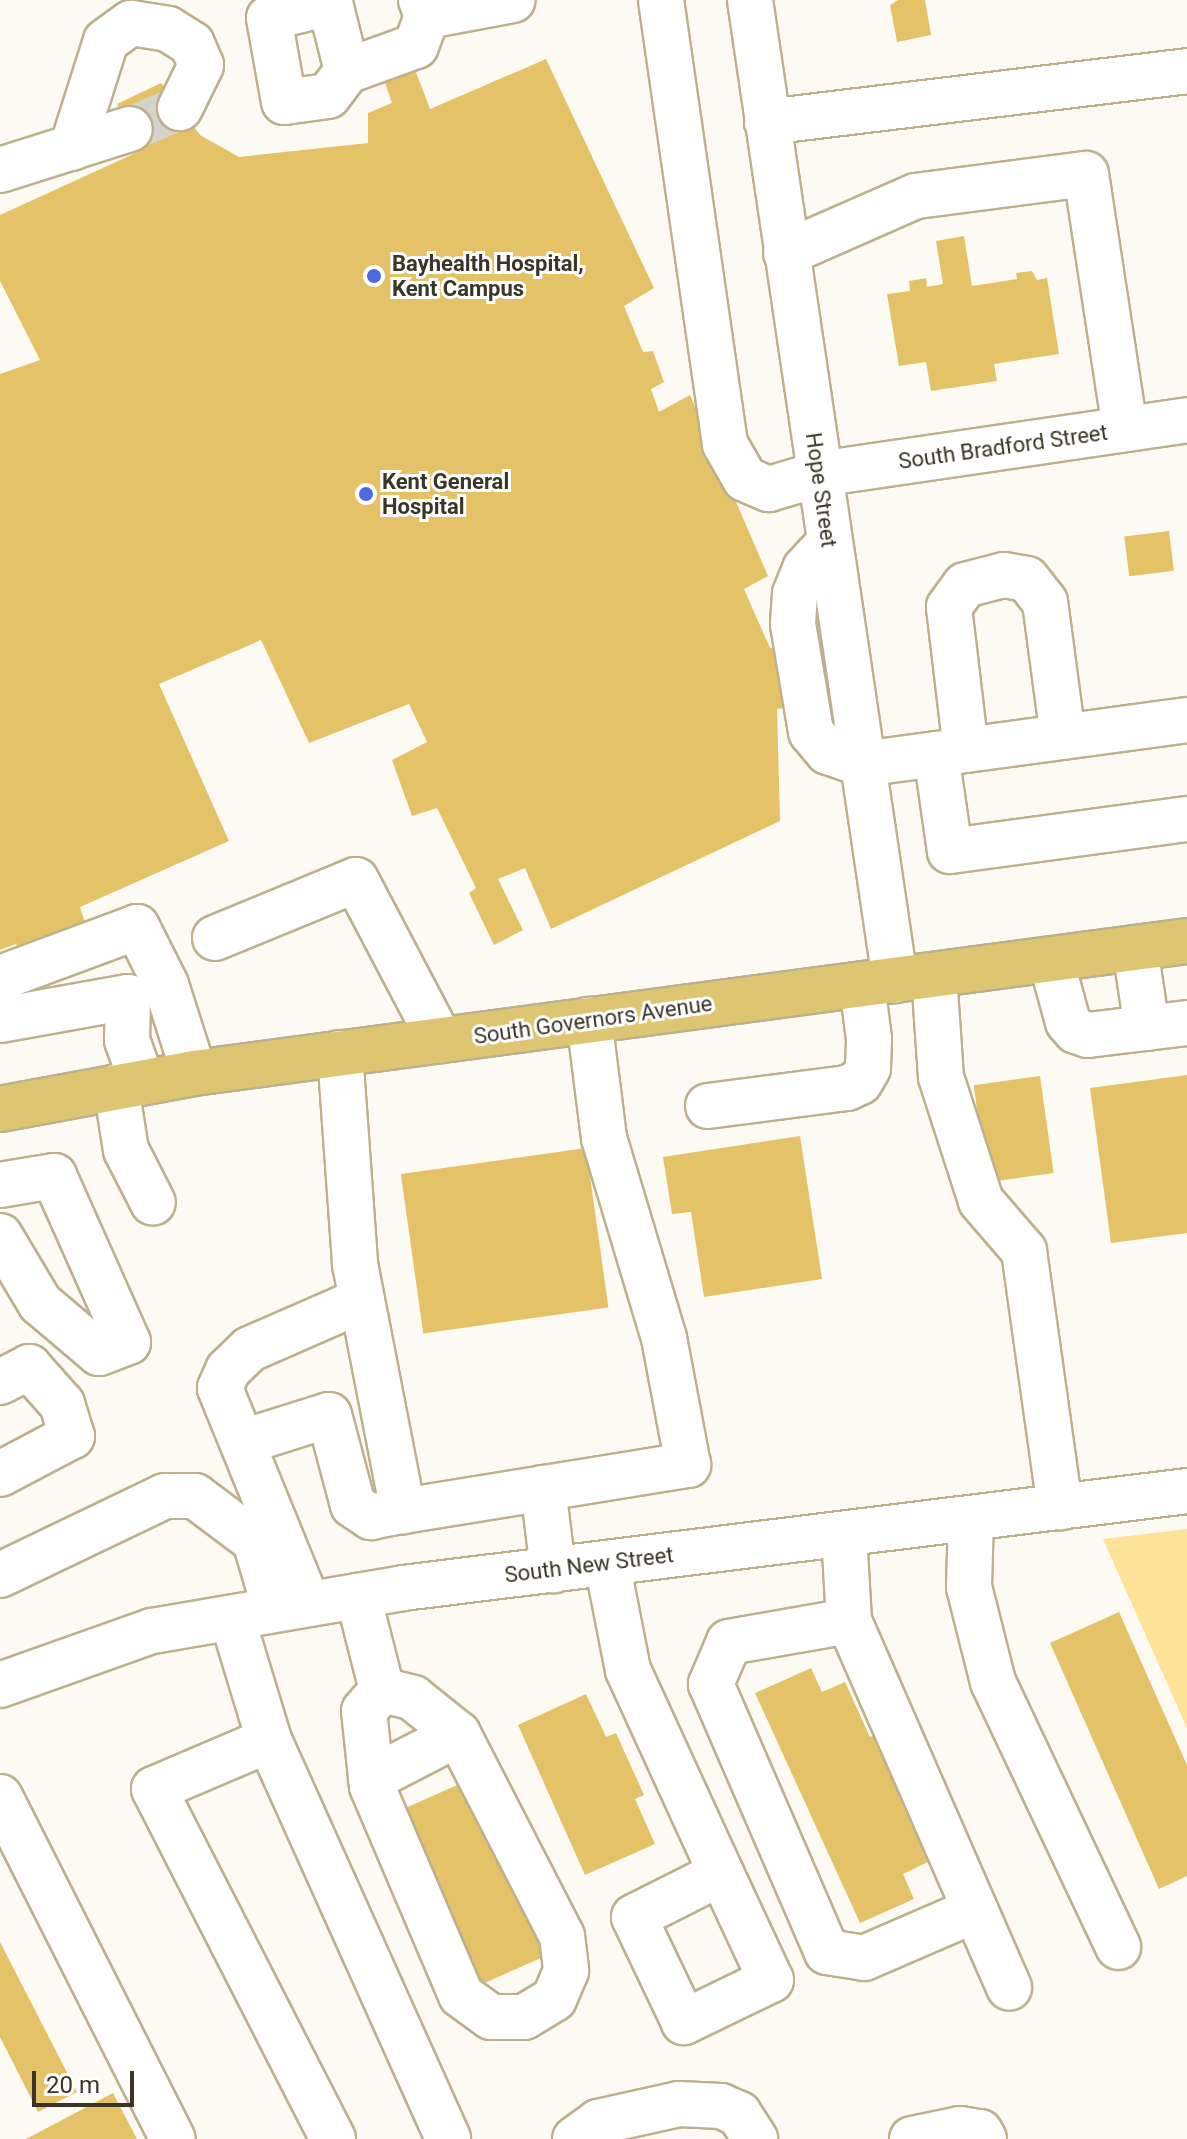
<!DOCTYPE html>
<html>
<head>
<meta charset="utf-8">
<style>
	body { margin:0 }
	#map { position:relative; width:1187px; height:2139px; overflow:hidden; background:#fdfaf3; font-family:Roboto,sans-serif }
	div>[style] { position:absolute }
	[style*='--x'] { left:calc(var(--x)*1px); top:calc(var(--y)*1px); width:calc(var(--w)*1px); rotate:calc(var(--a)*1deg) }
	.green>* { inset:0; background:#fee297 }
	.building>* { inset:0; background:#e4c368; transform-origin:0 0 }
	.minor-tunnel>* { height:44px; margin-top:-22px; transform-origin:0; background:repeating-linear-gradient(90deg,#d6d3ca 0 44px,transparent 0 66px) }
	.roads { filter:drop-shadow(2px 0 #bdb08d) drop-shadow(-2px 0 #bdb08d) drop-shadow(0 2px #bdb08d) drop-shadow(0 -2px #bdb08d) }
	.minor>* { height:44px; margin:-22px; padding:0 22px; transform-origin:22px; border-radius:22px; background:#fff }
	.major>* { height:44px; margin:-22px; padding:0 22px; transform-origin:22px; border-radius:22px; background:#ddc572 }
	.dots>* { width:22px; height:22px; translate:-50% -50%; box-sizing:border-box; border:4px solid #fff; border-radius:50% }
	span { translate:-50% -50%; white-space:nowrap; text-align:center; line-height:1.15; -webkit-text-stroke:6px #fff; paint-order:stroke }
	.poi-label { font-size:22px; color:#3a3527; font-weight:700 }
	.left { translate:0 -50%; text-align:left }
	.street-label { font-size:22px; color:#3a3527 }
	.scale { position:absolute; left:32px; top:2071px; width:102px; height:36px; box-sizing:border-box; border:4px solid #3a3527; border-top:0; padding-left:10px; font-size:24px; line-height:28px; white-space:nowrap; color:#3a3527; -webkit-text-stroke:6px #fff; paint-order:stroke }
</style>
</head>
<body>
<div id="map">
	<div class="green">
		<i style="clip-path:polygon(1187px 1529px,1187px 1728px,1103px 1539px)"></i>
	</div>
	<div class="building">
		<i style="clip-path:polygon(898px 0,925px 0,931px 35px,897px 42px,890px 5px)"></i>
		<i style="clip-path:polygon(546px 59px,654px 288px,624px 306px,643px 352px,653px 351px,664px 382px,651px 389px,659px 412px,690px 395px,768px 576px,744px 589px,770px 648px,810px 644px,815px 703px,777px 709px,780px 821px,551px 929px,525px 868px,498px 879px,523px 930px,494px 945px,469px 893px,476px 888px,437px 808px,412px 816px,392px 760px,427px 742px,409px 704px,309px 743px,261px 640px,159px 684px,229px 841px,80px 907px,85px 923px,20px 952px,16px 944px,0 950px,0 374px,40px 360px,0 281px,0 215px,140px 151px,117px 104px,161px 83px,200px 135px,239px 157px,368px 143px,368px 113px,392px 103px,384px 80px,414px 67px,430px 109px)"></i>
		<i style="clip-path:polygon(964px 236px,972px 286px,1017px 279px,1016px 273px,1032px 271px,1037px 280px,1047px 278px,1059px 354px,994px 364px,997px 381px,931px 391px,926px 362px,899px 366px,887px 294px,910px 291px,909px 281px,926px 278px,927px 287px,943px 284px,936px 241px)"></i>
		<i style="left:1169px;top:531px;width:40px;height:45px;rotate:83deg"></i>
		<i style="clip-path:polygon(1187px 1075px,1187px 1233px,1111px 1243px,1090px 1088px)"></i>
		<i style="left:1040px;top:1076px;width:98px;height:67px;rotate:82deg"></i>
		<i style="clip-path:polygon(800px 1136px,822px 1279px,704px 1297px,691px 1212px,672px 1214px,663px 1157px)"></i>
		<i style="left:586px;top:1148px;width:161px;height:187px;rotate:82deg"></i>
		<i style="clip-path:polygon(1119px 1612px,1187px 1765px,1187px 1876px,1159px 1889px,1050px 1643px)"></i>
		<i style="clip-path:polygon(811px 1668px,822px 1692px,845px 1682px,870px 1737px,880px 1732px,904px 1786px,897px 1792px,928px 1862px,903px 1874px,914px 1899px,860px 1923px,755px 1693px)"></i>
		<i style="clip-path:polygon(586px 1694px,606px 1737px,616px 1733px,644px 1795px,635px 1799px,655px 1844px,585px 1875px,518px 1725px)"></i>
		<i style="left:473px;top:1778px;width:192px;height:82px;rotate:66deg"></i>
		<i style="clip-path:polygon(0 1942px,77px 2092px,38px 2112px,0 2037px)"></i>
		<i style="clip-path:polygon(113px 2093px,137px 2139px,26px 2139px)"></i>
	</div>
	<div class="minor-tunnel">
		<i style="--x:130;--y:129;--w:54;--a:-22.8"></i>
	</div>
	<div class="roads">
		<div class="minor">
			<i style="--x:421;--y:0;--w:17;--a:69"></i>
			<i style="--x:427;--y:16;--w:87;--a:-10.5"></i>
			<i style="--x:661;--y:0;--w:449;--a:81.8"></i>
			<i style="--x:725;--y:444;--w:40;--a:60.3"></i>
			<i style="--x:745;--y:479;--w:26;--a:23"></i>
			<i style="--x:769;--y:489;--w:52;--a:-16.7"></i>
			<i style="--x:819;--y:474;--w:372;--a:-8.3"></i>
			<i style="--x:750;--y:0;--w:991;--a:81.58"></i>
			<i style="--x:347;--y:71;--w:31;--a:127"></i>
			<i style="--x:328;--y:96;--w:44;--a:172.2"></i>
			<i style="--x:284;--y:102;--w:85;--a:-100.1"></i>
			<i style="--x:269;--y:18;--w:63;--a:-13.8"></i>
			<i style="--x:330;--y:3;--w:70;--a:76"></i>
			<i style="--x:347;--y:71;--w:73;--a:-19.9"></i>
			<i style="--x:416;--y:46;--w:32;--a:-70"></i>
			<i style="--x:767;--y:122;--w:423;--a:-6.9"></i>
			<i style="--x:72;--y:148;--w:112;--a:-72.4"></i>
			<i style="--x:106;--y:41;--w:31;--a:-36"></i>
			<i style="--x:131;--y:23;--w:37;--a:9"></i>
			<i style="--x:168;--y:29;--w:28;--a:32"></i>
			<i style="--x:192;--y:44;--w:23;--a:67"></i>
			<i style="--x:201;--y:65;--w:48;--a:116"></i>
			<i style="--x:0;--y:170;--w:136;--a:-17.5"></i>
			<i style="--x:786;--y:253;--w:142;--a:-23.7"></i>
			<i style="--x:916;--y:196;--w:171;--a:-7.4"></i>
			<i style="--x:1086;--y:174;--w:258;--a:81.3"></i>
			<i style="--x:829;--y:543;--w:35;--a:133"></i>
			<i style="--x:805;--y:569;--w:27;--a:112"></i>
			<i style="--x:795;--y:594;--w:30;--a:94"></i>
			<i style="--x:793;--y:624;--w:109;--a:80.5"></i>
			<i style="--x:811;--y:732;--w:26;--a:50"></i>
			<i style="--x:828;--y:752;--w:36;--a:19"></i>
			<i style="--x:862;--y:764;--w:328;--a:-7.7"></i>
			<i style="--x:966;--y:750;--w:144;--a:-96.8"></i>
			<i style="--x:949;--y:607;--w:27;--a:-54"></i>
			<i style="--x:965;--y:585;--w:40;--a:-14.4"></i>
			<i style="--x:1004;--y:575;--w:23;--a:10"></i>
			<i style="--x:1027;--y:579;--w:29;--a:52"></i>
			<i style="--x:1045;--y:602;--w:136;--a:82.4"></i>
			<i style="--x:936;--y:754;--w:98;--a:81.8"></i>
			<i style="--x:950;--y:851;--w:239;--a:-7.7"></i>
			<i style="--x:215;--y:938;--w:152;--a:-22.4"></i>
			<i style="--x:356;--y:880;--w:181;--a:62.3"></i>
			<i style="--x:1135;--y:948;--w:81;--a:81.5"></i>
			<i style="--x:1051;--y:960;--w:64;--a:74.7"></i>
			<i style="--x:1068;--y:1022;--w:12;--a:48"></i>
			<i style="--x:1076;--y:1031;--w:13;--a:18"></i>
			<i style="--x:1088;--y:1035;--w:100;--a:-6.9"></i>
			<i style="--x:934;--y:975;--w:102;--a:86.1"></i>
			<i style="--x:941;--y:1077;--w:130;--a:72.1"></i>
			<i style="--x:981;--y:1201;--w:66;--a:49.3"></i>
			<i style="--x:1024;--y:1251;--w:259;--a:82"></i>
			<i style="--x:0;--y:978;--w:146;--a:-20.4"></i>
			<i style="--x:137;--y:927;--w:65;--a:63.4"></i>
			<i style="--x:166;--y:985;--w:92;--a:72.3"></i>
			<i style="--x:0;--y:1020;--w:130;--a:-10.2"></i>
			<i style="--x:128;--y:997;--w:43;--a:91.3"></i>
			<i style="--x:127;--y:1040;--w:45;--a:70.3"></i>
			<i style="--x:340;--y:1053;--w:212;--a:85.9"></i>
			<i style="--x:355;--y:1264;--w:252;--a:79"></i>
			<i style="--x:403;--y:1511;--w:289;--a:-9.2"></i>
			<i style="--x:688;--y:1465;--w:129;--a:-100.7"></i>
			<i style="--x:664;--y:1338;--w:209;--a:-106.7"></i>
			<i style="--x:604;--y:1138;--w:119;--a:-97.2"></i>
			<i style="--x:116;--y:1087;--w:64;--a:81"></i>
			<i style="--x:126;--y:1150;--w:59;--a:63"></i>
			<i style="--x:708;--y:1106;--w:140;--a:-7.4"></i>
			<i style="--x:847;--y:1088;--w:14;--a:-25"></i>
			<i style="--x:860;--y:1082;--w:16;--a:-60"></i>
			<i style="--x:868;--y:1068;--w:29;--a:-88"></i>
			<i style="--x:869;--y:1039;--w:55;--a:-97.3"></i>
			<i style="--x:0;--y:1185;--w:55;--a:-9.5"></i>
			<i style="--x:54;--y:1176;--w:182;--a:66"></i>
			<i style="--x:128;--y:1342;--w:31;--a:159"></i>
			<i style="--x:99;--y:1353;--w:77;--a:-139.7"></i>
			<i style="--x:40;--y:1303;--w:78;--a:-120.8"></i>
			<i style="--x:0;--y:1382;--w:33;--a:-27"></i>
			<i style="--x:29;--y:1367;--w:50;--a:48.3"></i>
			<i style="--x:62;--y:1404;--w:34;--a:73"></i>
			<i style="--x:72;--y:1436;--w:81;--a:152.2"></i>
			<i style="--x:243;--y:1442;--w:90;--a:-17.4"></i>
			<i style="--x:329;--y:1415;--w:93;--a:75.1"></i>
			<i style="--x:353;--y:1505;--w:22;--a:34"></i>
			<i style="--x:371;--y:1517;--w:33;--a:-11"></i>
			<i style="--x:543;--y:1488;--w:83;--a:83"></i>
			<i style="--x:971;--y:1518;--w:69;--a:91.7"></i>
			<i style="--x:969;--y:1587;--w:98;--a:75.8"></i>
			<i style="--x:993;--y:1682;--w:293;--a:64.7"></i>
			<i style="--x:844;--y:1534;--w:87;--a:86.7"></i>
			<i style="--x:849;--y:1621;--w:400;--a:66.4"></i>
			<i style="--x:607;--y:1563;--w:109;--a:78.9"></i>
			<i style="--x:628;--y:1670;--w:223;--a:65.4"></i>
			<i style="--x:721;--y:1873;--w:118;--a:65"></i>
			<i style="--x:771;--y:1980;--w:97;--a:154.2"></i>
			<i style="--x:684;--y:2022;--w:116;--a:-115.5"></i>
			<i style="--x:634;--y:1917;--w:97;--a:-26.8"></i>
			<i style="--x:0;--y:1575;--w:183;--a:-25.6"></i>
			<i style="--x:165;--y:1496;--w:30;--a:0"></i>
			<i style="--x:195;--y:1496;--w:75;--a:36.9"></i>
			<i style="--x:255;--y:1541;--w:49;--a:73.4"></i>
			<i style="--x:358;--y:1596;--w:97;--a:75.7"></i>
			<i style="--x:308;--y:1604;--w:233;--a:-112.2"></i>
			<i style="--x:220;--y:1388;--w:20;--a:-66"></i>
			<i style="--x:228;--y:1370;--w:30;--a:-44"></i>
			<i style="--x:250;--y:1349;--w:122;--a:-23.6"></i>
			<i style="--x:232;--y:1618;--w:127;--a:73.1"></i>
			<i style="--x:269;--y:1740;--w:437;--a:65.8"></i>
			<i style="--x:849;--y:1621;--w:122;--a:170.1"></i>
			<i style="--x:729;--y:1642;--w:46;--a:113.2"></i>
			<i style="--x:711;--y:1684;--w:292;--a:66.6"></i>
			<i style="--x:827;--y:1952;--w:37;--a:9"></i>
			<i style="--x:864;--y:1958;--w:121;--a:-23.4"></i>
			<i style="--x:0;--y:1685;--w:161;--a:-19.6"></i>
			<i style="--x:152;--y:1631;--w:255;--a:-9.7"></i>
			<i style="--x:403;--y:1588;--w:790;--a:-7.05"></i>
			<i style="--x:382;--y:1690;--w:32;--a:14"></i>
			<i style="--x:413;--y:1698;--w:58;--a:38.7"></i>
			<i style="--x:458;--y:1734;--w:227;--a:62.8"></i>
			<i style="--x:562;--y:1936;--w:35;--a:83"></i>
			<i style="--x:566;--y:1971;--w:30;--a:113"></i>
			<i style="--x:554;--y:1999;--w:35;--a:149"></i>
			<i style="--x:524;--y:2017;--w:33;--a:180"></i>
			<i style="--x:491;--y:2017;--w:37;--a:-144"></i>
			<i style="--x:461;--y:1995;--w:227;--a:-113.1"></i>
			<i style="--x:372;--y:1786;--w:75;--a:-96.1"></i>
			<i style="--x:364;--y:1711;--w:28;--a:-49"></i>
			<i style="--x:269;--y:1740;--w:125;--a:156.9"></i>
			<i style="--x:154;--y:1789;--w:393;--a:62.9"></i>
			<i style="--x:371;--y:1779;--w:98;--a:-27.3"></i>
			<i style="--x:0;--y:1797;--w:383;--a:63.2"></i>
			<i style="--x:575;--y:2139;--w:29;--a:-36"></i>
			<i style="--x:598;--y:2122;--w:83;--a:-12.5"></i>
			<i style="--x:679;--y:2104;--w:42;--a:2.7"></i>
			<i style="--x:721;--y:2106;--w:20;--a:24"></i>
			<i style="--x:739;--y:2114;--w:30;--a:57"></i>
			<i style="--x:912;--y:2139;--w:49;--a:-11.8"></i>
			<i style="--x:960;--y:2129;--w:20;--a:9"></i>
			<i style="--x:980;--y:2132;--w:8;--a:60"></i>
		</div>
		<div class="major">
			<i style="--x:0;--y:1109;--w:197;--a:-10.5"></i>
			<i style="--x:194;--y:1073;--w:1002;--a:-7.57"></i>
		</div>
	</div>
	<div class="dots">
		<i style="left:374px;top:276px;background:#4e6adf"></i>
		<i style="left:366px;top:494px;background:#4e6adf"></i>
	</div>
	<div class="poi-label">
		<span class="left" style="left:392px;top:276px">Bayhealth Hospital,<br>Kent Campus</span>
		<span class="left" style="left:382px;top:494px">Kent General<br>Hospital</span>
	</div>
	<div class="street-label">
		<span style="left:1003px;top:447px;rotate:-8deg">South Bradford Street</span>
		<span style="left:821px;top:490px;rotate:82deg">Hope Street</span>
		<span style="left:593px;top:1020px;rotate:-8deg">South Governors Avenue</span>
		<span style="left:589px;top:1565px;rotate:-7deg">South New Street</span>
	</div>
	<div class="scale">20 m</div>
</div>
</body>
</html>
